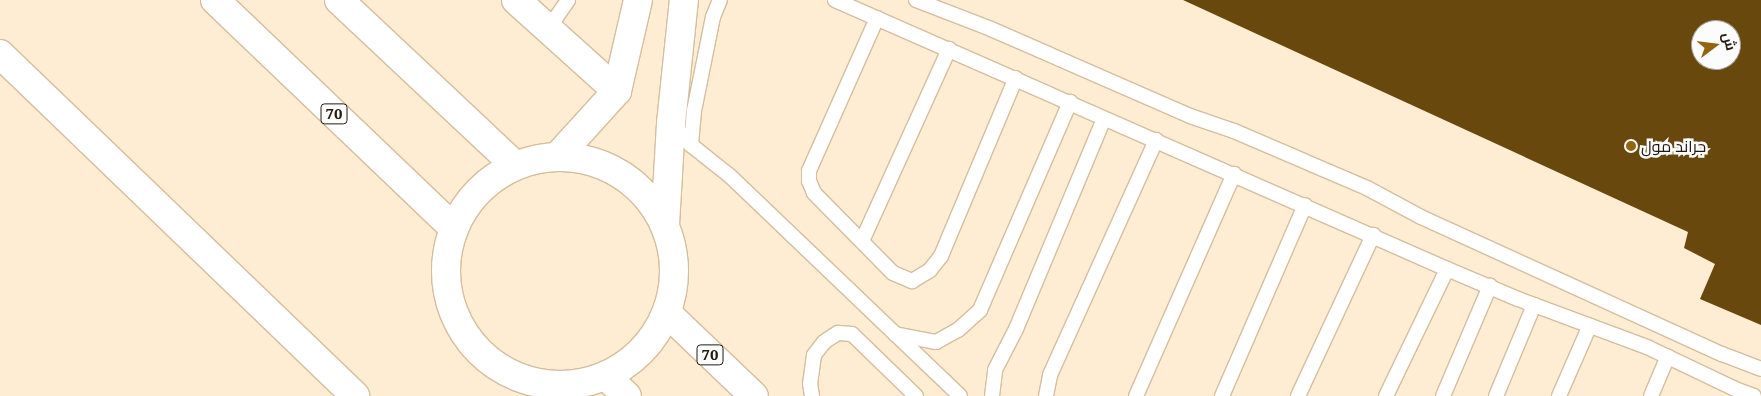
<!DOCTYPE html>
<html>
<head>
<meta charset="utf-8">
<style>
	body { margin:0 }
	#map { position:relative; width:1761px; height:396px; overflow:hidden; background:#feecd3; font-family:"Noto Serif",Cairo,serif }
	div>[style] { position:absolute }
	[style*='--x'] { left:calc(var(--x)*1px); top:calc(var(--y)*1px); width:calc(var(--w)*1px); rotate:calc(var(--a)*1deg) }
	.building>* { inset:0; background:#69480e }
	.roads { filter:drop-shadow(1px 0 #d4be9f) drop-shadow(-1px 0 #d4be9f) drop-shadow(0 1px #d4be9f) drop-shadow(0 -1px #d4be9f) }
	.lane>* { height:14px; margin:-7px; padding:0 7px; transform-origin:7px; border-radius:7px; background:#fff }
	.street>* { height:28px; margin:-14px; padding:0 14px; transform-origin:14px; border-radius:14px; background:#fff }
	.highway>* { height:28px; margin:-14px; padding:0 14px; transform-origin:14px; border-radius:14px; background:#fff }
	.highway>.ring { margin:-14px; padding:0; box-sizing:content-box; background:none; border:28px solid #fff; border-radius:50% }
	.dots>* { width:14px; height:14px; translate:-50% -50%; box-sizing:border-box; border:2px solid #fcfcfc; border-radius:50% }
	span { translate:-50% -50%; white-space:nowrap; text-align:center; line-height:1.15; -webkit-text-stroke:5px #fcfcfc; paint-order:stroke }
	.shield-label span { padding:1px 4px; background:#fcfcfc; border:1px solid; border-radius:4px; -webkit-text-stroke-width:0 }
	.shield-label { font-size:15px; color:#231b0f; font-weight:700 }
	.poi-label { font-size:16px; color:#231b0f }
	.left { translate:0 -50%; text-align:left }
	.north { position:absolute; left:1691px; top:20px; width:50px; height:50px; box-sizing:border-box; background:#fcfcfc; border:1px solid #a5a29d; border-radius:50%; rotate:75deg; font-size:14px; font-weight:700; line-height:20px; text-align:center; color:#231b0f }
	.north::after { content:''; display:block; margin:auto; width:18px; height:22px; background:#92640f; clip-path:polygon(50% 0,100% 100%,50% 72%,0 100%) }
</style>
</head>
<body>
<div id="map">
	<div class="building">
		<i style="clip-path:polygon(evenodd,1183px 0,1761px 0,1761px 325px,1700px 299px,1715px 264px,1684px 248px,1688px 232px,1183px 0,1701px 30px,1731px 30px,1731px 60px,1701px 60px,1701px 30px)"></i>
	</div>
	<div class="roads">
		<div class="lane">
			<i style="--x:835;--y:0;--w:669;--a:23.73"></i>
			<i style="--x:1447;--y:269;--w:77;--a:22.9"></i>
			<i style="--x:1518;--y:299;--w:138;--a:20.4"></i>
			<i style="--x:1647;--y:347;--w:98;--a:25.5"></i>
			<i style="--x:1735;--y:389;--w:20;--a:20"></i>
			<i style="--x:916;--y:0;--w:80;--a:21.1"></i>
			<i style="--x:991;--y:29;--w:217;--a:23.6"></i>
			<i style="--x:1190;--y:116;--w:46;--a:18.8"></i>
			<i style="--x:1234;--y:131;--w:145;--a:23.2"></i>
			<i style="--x:1367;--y:188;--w:61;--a:28.2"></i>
			<i style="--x:1421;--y:217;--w:331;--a:24.5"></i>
			<i style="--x:1722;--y:354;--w:42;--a:21"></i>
			<i style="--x:877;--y:18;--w:167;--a:114"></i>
			<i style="--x:809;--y:171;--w:10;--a:90"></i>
			<i style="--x:809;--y:181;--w:13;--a:67"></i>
			<i style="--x:814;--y:193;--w:112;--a:45.4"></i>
			<i style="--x:893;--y:273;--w:21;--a:23"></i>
			<i style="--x:912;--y:281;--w:21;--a:-31"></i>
			<i style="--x:930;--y:270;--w:18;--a:-52"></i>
			<i style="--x:941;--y:256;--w:193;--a:-67.2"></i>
			<i style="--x:548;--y:29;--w:35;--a:-55"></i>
			<i style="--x:672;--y:124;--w:28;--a:48"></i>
			<i style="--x:691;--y:145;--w:50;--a:38.5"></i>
			<i style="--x:730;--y:176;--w:318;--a:43.7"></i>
			<i style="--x:691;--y:145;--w:34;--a:-85"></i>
			<i style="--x:694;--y:111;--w:96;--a:-78.6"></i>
			<i style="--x:713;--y:17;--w:18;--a:-68"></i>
			<i style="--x:862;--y:241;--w:211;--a:-65.6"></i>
			<i style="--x:895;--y:334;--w:42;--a:11"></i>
			<i style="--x:936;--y:342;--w:25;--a:-29"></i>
			<i style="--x:958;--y:330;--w:30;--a:-42"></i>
			<i style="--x:980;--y:310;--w:227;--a:-66.6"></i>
			<i style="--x:812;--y:396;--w:12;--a:-99"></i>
			<i style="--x:810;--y:384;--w:29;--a:-82"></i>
			<i style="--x:814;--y:355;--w:16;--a:-52"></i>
			<i style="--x:824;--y:342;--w:17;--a:-33"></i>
			<i style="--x:838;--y:333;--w:14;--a:4"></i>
			<i style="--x:852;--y:334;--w:89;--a:44.1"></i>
			<i style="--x:992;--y:396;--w:26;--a:-83"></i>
			<i style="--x:995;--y:370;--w:46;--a:-62.9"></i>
			<i style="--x:1016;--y:329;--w:228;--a:-67.3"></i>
			<i style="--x:1046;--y:396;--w:21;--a:-79"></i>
			<i style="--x:1050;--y:375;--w:258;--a:-65.7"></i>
			<i style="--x:1136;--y:396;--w:243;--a:-66.2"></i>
			<i style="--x:1222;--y:396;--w:208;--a:-66.5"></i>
			<i style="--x:1298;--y:396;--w:178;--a:-65"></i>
			<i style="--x:1386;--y:396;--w:141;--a:-64.3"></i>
			<i style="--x:1443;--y:396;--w:120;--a:-66.9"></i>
			<i style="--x:1496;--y:396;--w:99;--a:-67.3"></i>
			<i style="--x:1559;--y:396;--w:77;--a:-66.4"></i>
			<i style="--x:1651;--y:396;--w:43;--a:-67"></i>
		</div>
		<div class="street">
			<i style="--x:516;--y:0;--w:136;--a:42"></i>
			<i style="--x:0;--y:54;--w:493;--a:43.9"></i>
			<i style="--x:558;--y:156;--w:88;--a:-47.8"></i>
			<i style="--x:617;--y:91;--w:93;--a:-77"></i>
			<i style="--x:665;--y:225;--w:102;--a:-86.6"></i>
			<i style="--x:671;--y:123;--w:124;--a:-84"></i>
		</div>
		<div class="highway">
			<i style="--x:215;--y:0;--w:330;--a:43.7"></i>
			<i style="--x:339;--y:0;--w:241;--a:43.2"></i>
			<i class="ring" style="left:446px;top:157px;width:200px;height:200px"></i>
			<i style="--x:667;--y:313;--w:120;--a:43.7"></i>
			<i style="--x:606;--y:376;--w:29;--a:44"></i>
		</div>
	</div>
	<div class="dots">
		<i style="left:1631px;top:146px;background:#92640f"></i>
	</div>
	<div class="shield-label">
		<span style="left:334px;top:114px">70</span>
		<span style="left:710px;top:355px">70</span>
	</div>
	<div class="poi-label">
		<span class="left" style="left:1641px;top:146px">جراند مول</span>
	</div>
	<div class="north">ش</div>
</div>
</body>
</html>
